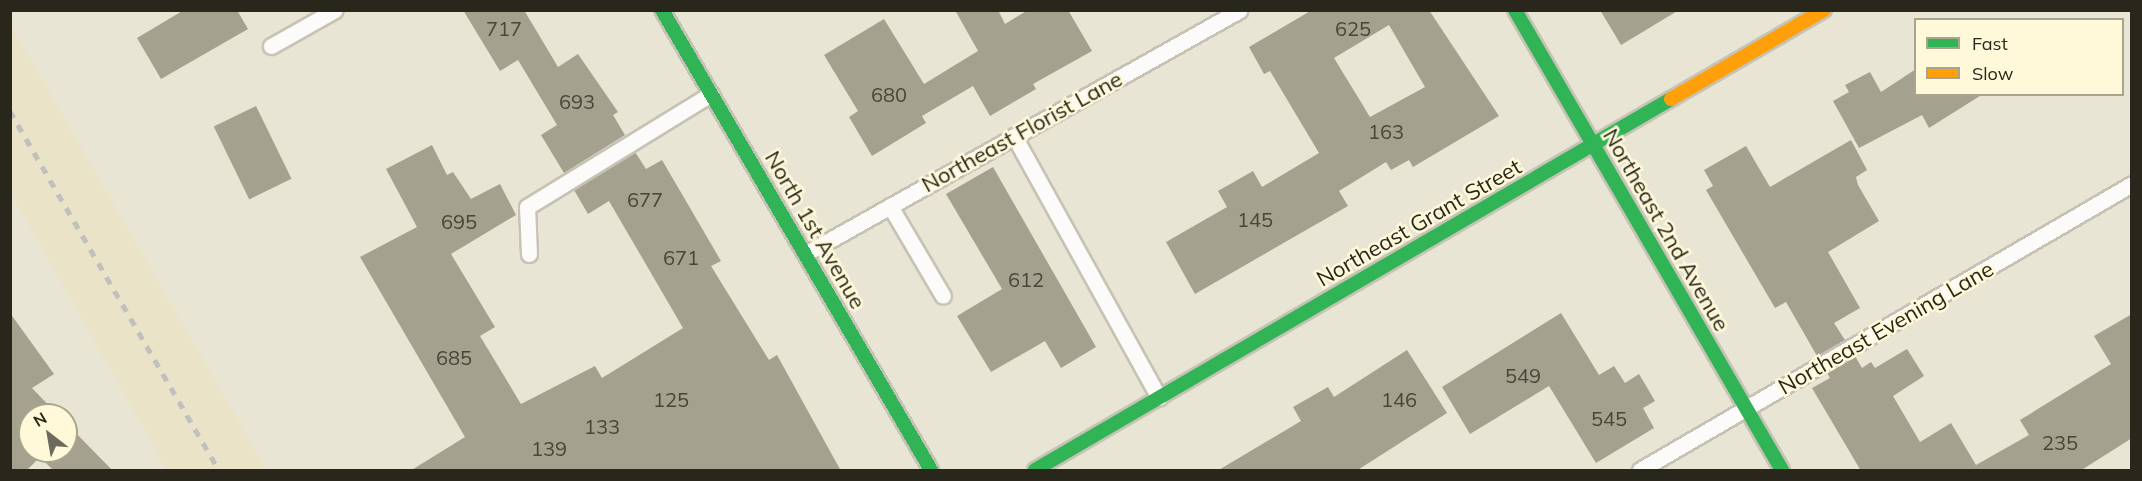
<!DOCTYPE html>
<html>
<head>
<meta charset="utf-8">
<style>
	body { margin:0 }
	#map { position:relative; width:2142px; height:481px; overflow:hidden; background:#e9e5d4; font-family:Mulish,sans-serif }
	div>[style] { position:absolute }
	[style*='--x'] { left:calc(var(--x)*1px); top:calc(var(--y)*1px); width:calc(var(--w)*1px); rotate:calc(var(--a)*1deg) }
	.built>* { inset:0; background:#eae3c7 }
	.building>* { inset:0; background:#a5a18f; transform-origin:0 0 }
	.roads { filter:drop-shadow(2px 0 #c6c3b6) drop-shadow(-2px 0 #c6c3b6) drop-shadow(0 2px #c6c3b6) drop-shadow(0 -2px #c6c3b6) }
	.lane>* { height:15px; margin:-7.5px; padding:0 7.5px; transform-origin:7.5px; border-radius:7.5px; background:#fcfbf9 }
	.fast>* { height:14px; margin:-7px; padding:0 7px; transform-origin:7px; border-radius:7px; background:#30b455 }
	.slow>* { height:14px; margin:-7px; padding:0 7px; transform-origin:7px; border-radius:7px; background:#ff9f0a }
	.rail>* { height:4.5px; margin-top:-2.25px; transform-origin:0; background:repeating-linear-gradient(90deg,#c1c0bc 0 8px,transparent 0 16px) }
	span { translate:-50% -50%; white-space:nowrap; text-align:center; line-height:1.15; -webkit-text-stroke:5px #fff8d9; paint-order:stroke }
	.number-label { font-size:20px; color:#484638 }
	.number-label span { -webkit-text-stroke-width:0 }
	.street-label { font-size:22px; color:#29271b }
	.frame { position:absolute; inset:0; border:12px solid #29271b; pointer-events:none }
	.legend { position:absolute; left:1914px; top:18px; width:210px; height:78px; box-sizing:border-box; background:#fff8d9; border:2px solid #a9a48d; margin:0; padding:8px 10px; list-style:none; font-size:18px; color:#29271b }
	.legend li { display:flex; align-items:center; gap:12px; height:30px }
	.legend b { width:30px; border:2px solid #a9a48d }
	.north { position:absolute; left:18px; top:403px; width:60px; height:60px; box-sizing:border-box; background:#fff8d9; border:2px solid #a9a48d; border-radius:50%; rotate:329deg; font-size:16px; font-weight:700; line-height:24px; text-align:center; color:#29271b }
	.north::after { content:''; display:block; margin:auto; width:21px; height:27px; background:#6c6a5c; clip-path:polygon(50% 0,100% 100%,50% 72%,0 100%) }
</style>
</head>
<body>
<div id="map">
	<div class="built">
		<i style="clip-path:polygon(10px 25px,11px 25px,267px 470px,167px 470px,11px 194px)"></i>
	</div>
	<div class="building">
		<i style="clip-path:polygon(184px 10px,237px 10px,248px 29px,161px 79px,137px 38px)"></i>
		<i style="clip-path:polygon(463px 10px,524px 10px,558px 67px,578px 54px,618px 112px,613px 115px,625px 135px,564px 173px,541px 135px,557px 125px,518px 60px,500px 71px)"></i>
		<i style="clip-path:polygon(955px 10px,998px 10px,1005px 24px,1028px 10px,1068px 10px,1092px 51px,1033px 84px,1036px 89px,990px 116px,973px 86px,922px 116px,926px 123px,872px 156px,849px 117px,858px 111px,824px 55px,884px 19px,924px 84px,978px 51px)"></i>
		<i style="clip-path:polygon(evenodd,1312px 10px,1429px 10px,1499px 116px,1413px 167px,1409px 160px,1391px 170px,1386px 162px,1339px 191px,1348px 206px,1195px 294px,1166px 242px,1227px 207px,1218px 191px,1253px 171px,1262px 187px,1319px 153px,1270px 71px,1264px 74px,1249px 47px,1312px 10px,1389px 25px,1425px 87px,1370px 117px,1334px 58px,1389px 25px)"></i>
		<i style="clip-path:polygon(1600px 10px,1679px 10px,1621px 45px)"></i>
		<i style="clip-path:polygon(1916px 69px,1916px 94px,1983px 94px,1929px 128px,1922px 115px,1859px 148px,1833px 101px,1849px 92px,1845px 85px,1870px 72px,1881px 92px)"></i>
		<i style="left:256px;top:106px;width:81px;height:47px;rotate:64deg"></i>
		<i style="clip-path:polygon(1851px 140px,1867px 170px,1856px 177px,1858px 185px,1879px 221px,1828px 252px,1860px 308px,1834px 323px,1845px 340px,1817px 356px,1786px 302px,1775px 308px,1706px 190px,1713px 186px,1704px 170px,1746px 146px,1770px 187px)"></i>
		<i style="clip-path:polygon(432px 145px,447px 175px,453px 172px,471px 199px,500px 184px,516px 215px,451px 254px,495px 327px,480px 336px,521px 404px,595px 366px,602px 378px,683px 328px,609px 201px,588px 214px,574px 190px,635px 152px,646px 169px,662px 160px,721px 261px,711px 266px,769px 360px,777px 355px,841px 471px,410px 471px,465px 437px,360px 257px,417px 227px,386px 169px)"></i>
		<i style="clip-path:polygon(993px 167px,1096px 347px,1061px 368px,1045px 341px,991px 372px,957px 316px,1002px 289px,946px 194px)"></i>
		<i style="clip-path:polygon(10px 313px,54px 374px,32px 388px,58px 415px,30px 415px,30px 451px,66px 451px,66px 423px,113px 471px,54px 471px,40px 457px,26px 471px,10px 471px)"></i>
		<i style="clip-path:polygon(1561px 313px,1599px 375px,1614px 366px,1625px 383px,1639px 374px,1655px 401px,1643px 408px,1654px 428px,1596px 463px,1549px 386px,1470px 434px,1442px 387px)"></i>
		<i style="clip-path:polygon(2132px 314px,2132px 438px,2080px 471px,1861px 471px,1812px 388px,1830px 378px,1827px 373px,1855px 356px,1862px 368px,1871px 362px,1875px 368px,1907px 349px,1924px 376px,1893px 396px,1920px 442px,1951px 423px,1976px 465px,2029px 435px,2020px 420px,2111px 364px,2094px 336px)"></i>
		<i style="clip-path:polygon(1407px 350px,1447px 413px,1356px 471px,1217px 471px,1301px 421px,1293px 407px,1328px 387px,1334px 397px)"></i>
	</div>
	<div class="roads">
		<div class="lane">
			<i style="--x:271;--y:46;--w:73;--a:-29.4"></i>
			<i style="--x:1014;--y:136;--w:299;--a:61"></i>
			<i style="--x:890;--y:206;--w:104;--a:59.5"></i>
			<i style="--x:529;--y:254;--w:47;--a:-92.4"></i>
			<i style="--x:527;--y:207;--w:216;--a:-31.6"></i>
			<i style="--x:805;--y:254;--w:498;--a:-29.3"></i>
			<i style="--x:1640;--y:470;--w:569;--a:-30.17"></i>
		</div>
		<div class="fast">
			<i style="--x:662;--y:10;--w:533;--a:59.68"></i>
			<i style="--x:1515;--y:10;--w:532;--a:59.87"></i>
			<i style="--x:1035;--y:470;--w:736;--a:-30.26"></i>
		</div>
		<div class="slow">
			<i style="--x:1671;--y:99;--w:177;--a:-30.2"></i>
		</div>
	</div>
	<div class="rail">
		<i style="--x:10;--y:111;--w:415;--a:59.8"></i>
	</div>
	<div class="number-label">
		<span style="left:504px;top:28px">717</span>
		<span style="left:1353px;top:28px">625</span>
		<span style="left:889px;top:94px">680</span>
		<span style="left:577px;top:101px">693</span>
		<span style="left:1386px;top:131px">163</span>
		<span style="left:645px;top:199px">677</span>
		<span style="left:1255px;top:219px">145</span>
		<span style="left:459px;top:221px">695</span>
		<span style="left:681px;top:257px">671</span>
		<span style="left:1026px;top:279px">612</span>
		<span style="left:454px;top:357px">685</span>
		<span style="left:1523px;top:375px">549</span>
		<span style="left:671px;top:399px">125</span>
		<span style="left:1399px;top:399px">146</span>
		<span style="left:1609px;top:418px">545</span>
		<span style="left:602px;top:426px">133</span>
		<span style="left:2060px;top:442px">235</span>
		<span style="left:549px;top:448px">139</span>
	</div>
	<div class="street-label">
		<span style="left:1022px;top:132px;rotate:-29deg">Northeast Florist Lane</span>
		<span style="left:1419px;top:223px;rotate:-30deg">Northeast Grant Street</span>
		<span style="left:815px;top:230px;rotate:60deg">North 1st Avenue</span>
		<span style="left:1666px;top:230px;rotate:60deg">Northeast 2nd Avenue</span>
		<span style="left:1886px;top:328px;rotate:-30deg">Northeast Evening Lane</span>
	</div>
	<div class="frame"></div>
	<ul class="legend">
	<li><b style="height:8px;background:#30b455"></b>Fast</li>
	<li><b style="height:8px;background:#ff9f0a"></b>Slow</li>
	</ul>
	<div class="north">N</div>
</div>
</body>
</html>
